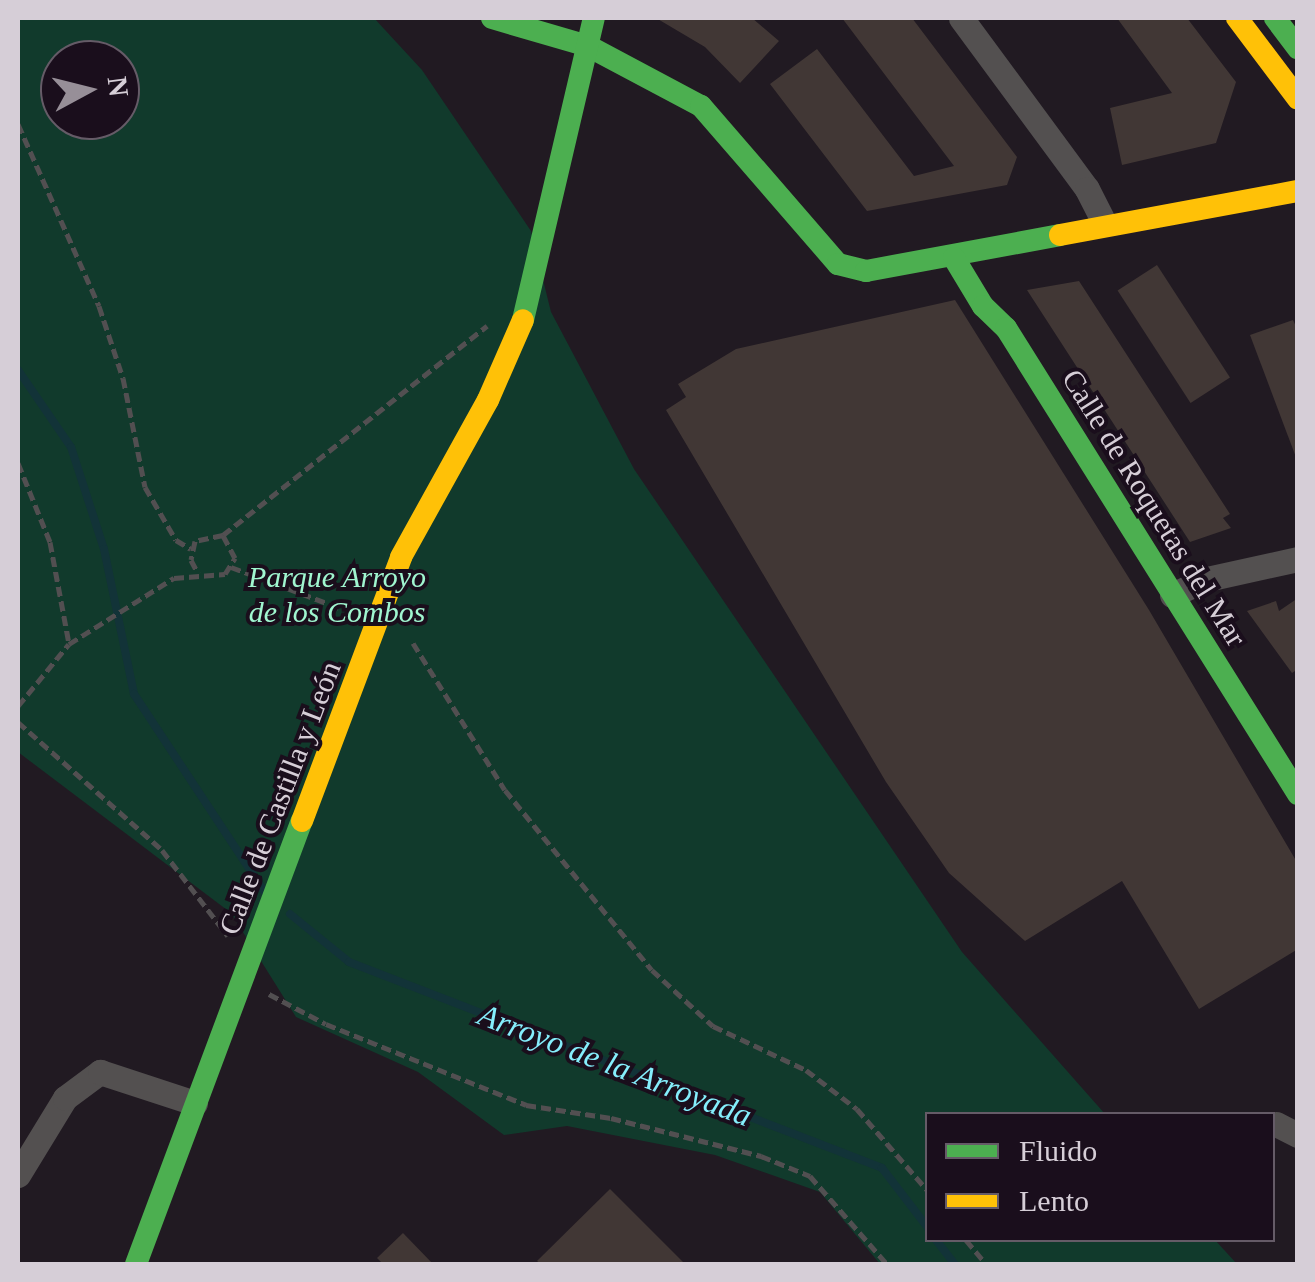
<!DOCTYPE html>
<html>
<head>
<meta charset="utf-8">
<style>
	body { margin:0 }
	#map { position:relative; width:1315px; height:1282px; overflow:hidden; background:#211a22; font-family:Georgia,serif }
	div>[style] { position:absolute }
	[style*='--x'] { left:calc(var(--x)*1px); top:calc(var(--y)*1px); width:calc(var(--w)*1px); rotate:calc(var(--a)*1deg) }
	.green>* { inset:0; background:#113a2c }
	.stream>* { height:8px; margin:-4px; padding:0 4px; transform-origin:4px; border-radius:4px; background:#123338 }
	.building>* { inset:0; background:#413735; transform-origin:0 0 }
	.path>* { height:5px; margin-top:-2.5px; transform-origin:0; background:repeating-linear-gradient(90deg,#524f51 0 10px,transparent 0 15px) }
	.street>* { height:25px; margin:-12.5px; padding:0 12.5px; transform-origin:12.5px; border-radius:12.5px; background:#535050 }
	.fast>* { height:22px; margin:-11px; padding:0 11px; transform-origin:11px; border-radius:11px; background:#4caf50 }
	.slow>* { height:22px; margin:-11px; padding:0 11px; transform-origin:11px; border-radius:11px; background:#ffc107 }
	span { translate:-50% -50%; white-space:nowrap; text-align:center; line-height:1.15; -webkit-text-stroke:8px #1a0e1c; paint-order:stroke }
	.street-label { font-size:30px; color:#d6ced7 }
	.park-label { font-size:30px; color:#a0f6d0; font-style:italic }
	.water-label { font-size:32px; color:#85eefc; font-style:italic }
	.frame { position:absolute; inset:0; border:20px solid #d6ced7; pointer-events:none }
	.legend { position:absolute; left:925px; top:1112px; width:350px; height:130px; box-sizing:border-box; background:#1a0e1c; border:2px solid #655b67; margin:0; padding:12px 18px; list-style:none; font-size:30px; color:#d6ced7 }
	.legend li { display:flex; align-items:center; gap:20px; height:50px }
	.legend b { width:50px; border:2px solid #655b67 }
	.north { position:absolute; left:40px; top:40px; width:100px; height:100px; box-sizing:border-box; background:#1a0e1c; border:2px solid #655b67; border-radius:50%; rotate:83deg; font-size:28px; font-weight:700; line-height:40px; text-align:center; color:#d6ced7 }
	.north::after { content:''; display:block; margin:auto; width:35px; height:45px; background:#978f98; clip-path:polygon(50% 0,100% 100%,50% 72%,0 100%) }
</style>
</head>
<body>
<div id="map">
	<div class="green">
		<i style="clip-path:polygon(evenodd,18px 18px,374px 18px,422px 70px,531px 231px,551px 312px,634px 469px,962px 952px,1105px 1114px,928px 1114px,928px 1240px,1215px 1240px,1237px 1264px,880px 1264px,820px 1192px,715px 1155px,567px 1126px,504px 1135px,418px 1072px,296px 1017px,231px 913px,18px 752px,18px 18px,60px 60px,120px 60px,120px 120px,60px 120px,60px 60px)"></i>
	</div>
	<div class="stream">
		<i style="--x:18;--y:370;--w:93;--a:55.5"></i>
		<i style="--x:71;--y:447;--w:107;--a:72.1"></i>
		<i style="--x:104;--y:549;--w:148;--a:78.3"></i>
		<i style="--x:134;--y:694;--w:236;--a:56.6"></i>
		<i style="--x:290;--y:914;--w:76;--a:39.1"></i>
		<i style="--x:349;--y:962;--w:571;--a:21.13"></i>
		<i style="--x:882;--y:1168;--w:76;--a:52.5"></i>
		<i style="--x:936;--y:1240;--w:31;--a:52"></i>
	</div>
	<div class="building">
		<i style="clip-path:polygon(656px 18px,752px 18px,779px 41px,740px 83px,705px 47px)"></i>
		<i style="clip-path:polygon(842px 18px,912px 18px,1017px 157px,1007px 185px,867px 211px,770px 84px,817px 49px,914px 176px,954px 166px)"></i>
		<i style="clip-path:polygon(1117px 18px,1187px 18px,1236px 82px,1216px 143px,1122px 165px,1110px 108px,1172px 93px)"></i>
		<i style="left:1157px;top:265px;width:134px;height:47px;rotate:57deg"></i>
		<i style="clip-path:polygon(1079px 281px,1230px 514px,1223px 518px,1231px 528px,1190px 542px,1027px 290px)"></i>
		<i style="clip-path:polygon(955px 300px,1149px 610px,1298px 864px,1298px 949px,1199px 1009px,1122px 881px,1025px 941px,949px 873px,886px 782px,666px 410px,686px 397px,678px 384px,736px 349px)"></i>
		<i style="clip-path:polygon(1293px 320px,1298px 331px,1297px 460px,1250px 335px)"></i>
		<i style="clip-path:polygon(1298px 598px,1298px 669px,1292px 673px,1247px 611px,1276px 601px,1279px 611px)"></i>
		<i style="clip-path:polygon(610px 1189px,685px 1264px,541px 1264px,537px 1261px)"></i>
		<i style="clip-path:polygon(403px 1233px,433px 1264px,383px 1264px,377px 1258px)"></i>
	</div>
	<div class="path">
		<i style="--x:18;--y:124;--w:199;--a:66"></i>
		<i style="--x:99;--y:306;--w:76;--a:71.6"></i>
		<i style="--x:123;--y:378;--w:111;--a:78.6"></i>
		<i style="--x:145;--y:487;--w:61;--a:59.7"></i>
		<i style="--x:176;--y:540;--w:17;--a:31"></i>
		<i style="--x:18;--y:463;--w:85;--a:67.9"></i>
		<i style="--x:50;--y:542;--w:104;--a:79.4"></i>
		<i style="--x:223;--y:535;--w:337;--a:-38.4"></i>
		<i style="--x:231;--y:567;--w:116;--a:20.6"></i>
		<i style="--x:413;--y:643;--w:173;--a:58"></i>
		<i style="--x:505;--y:790;--w:232;--a:50.8"></i>
		<i style="--x:652;--y:970;--w:83;--a:42.6"></i>
		<i style="--x:713;--y:1026;--w:103;--a:25.3"></i>
		<i style="--x:806;--y:1070;--w:64;--a:37.4"></i>
		<i style="--x:857;--y:1109;--w:108;--a:49.1"></i>
		<i style="--x:18;--y:706;--w:80;--a:-50.6"></i>
		<i style="--x:69;--y:644;--w:124;--a:-32.2"></i>
		<i style="--x:174;--y:578;--w:51;--a:-4.5"></i>
		<i style="--x:225;--y:574;--w:19;--a:-58"></i>
		<i style="--x:235;--y:558;--w:26;--a:-118"></i>
		<i style="--x:223;--y:535;--w:29;--a:168"></i>
		<i style="--x:195;--y:541;--w:19;--a:102"></i>
		<i style="--x:191;--y:560;--w:15;--a:62"></i>
		<i style="--x:18;--y:722;--w:193;--a:41.6"></i>
		<i style="--x:162;--y:850;--w:108;--a:52.5"></i>
		<i style="--x:269;--y:994;--w:64;--a:27.8"></i>
		<i style="--x:326;--y:1024;--w:216;--a:22"></i>
		<i style="--x:526;--y:1105;--w:86;--a:8.7"></i>
		<i style="--x:611;--y:1118;--w:155;--a:14.2"></i>
		<i style="--x:761;--y:1156;--w:53;--a:22.2"></i>
		<i style="--x:810;--y:1176;--w:117;--a:48.8"></i>
		<i style="--x:966;--y:1240;--w:31;--a:50"></i>
	</div>
	<div class="street">
		<i style="--x:961;--y:18;--w:212;--a:53.6"></i>
		<i style="--x:1087;--y:189;--w:38;--a:63"></i>
		<i style="--x:1172;--y:595;--w:38;--a:-25"></i>
		<i style="--x:1207;--y:579;--w:93;--a:-12.4"></i>
		<i style="--x:1276;--y:1124;--w:25;--a:27"></i>
		<i style="--x:18;--y:1175;--w:90;--a:-58.6"></i>
		<i style="--x:65;--y:1098;--w:44;--a:-36.6"></i>
		<i style="--x:100;--y:1072;--w:100;--a:18.1"></i>
	</div>
	<div class="fast">
		<i style="--x:492;--y:18;--w:100;--a:16.3"></i>
		<i style="--x:588;--y:46;--w:128;--a:28"></i>
		<i style="--x:701;--y:106;--w:209;--a:49.1"></i>
		<i style="--x:838;--y:264;--w:29;--a:14"></i>
		<i style="--x:866;--y:271;--w:197;--a:-10.5"></i>
		<i style="--x:1275;--y:18;--w:38;--a:53"></i>
		<i style="--x:954;--y:258;--w:56;--a:58.9"></i>
		<i style="--x:983;--y:306;--w:32;--a:44"></i>
		<i style="--x:1006;--y:328;--w:550;--a:57.93"></i>
		<i style="--x:523;--y:320;--w:310;--a:-76.8"></i>
		<i style="--x:136;--y:1264;--w:473;--a:-69.5"></i>
	</div>
	<div class="slow">
		<i style="--x:1237;--y:18;--w:101;--a:53"></i>
		<i style="--x:1060;--y:235;--w:242;--a:-10.5"></i>
		<i style="--x:302;--y:821;--w:282;--a:-69.4"></i>
		<i style="--x:401;--y:557;--w:179;--a:-61"></i>
		<i style="--x:488;--y:400;--w:87;--a:-66.4"></i>
	</div>
	<div class="street-label">
		<span style="left:1154px;top:508px;rotate:58deg">Calle de Roquetas del Mar</span>
		<span style="left:280px;top:798px;rotate:-69deg">Calle de Castilla y León</span>
	</div>
	<div class="park-label">
		<span style="left:337px;top:594px">Parque Arroyo<br>de los Combos</span>
	</div>
	<div class="water-label">
		<span style="left:615px;top:1065px;rotate:21deg">Arroyo de la Arroyada</span>
	</div>
	<div class="frame"></div>
	<ul class="legend">
	<li><b style="height:12px;background:#4caf50"></b>Fluido</li>
	<li><b style="height:12px;background:#ffc107"></b>Lento</li>
	</ul>
	<div class="north">N</div>
</div>
</body>
</html>
